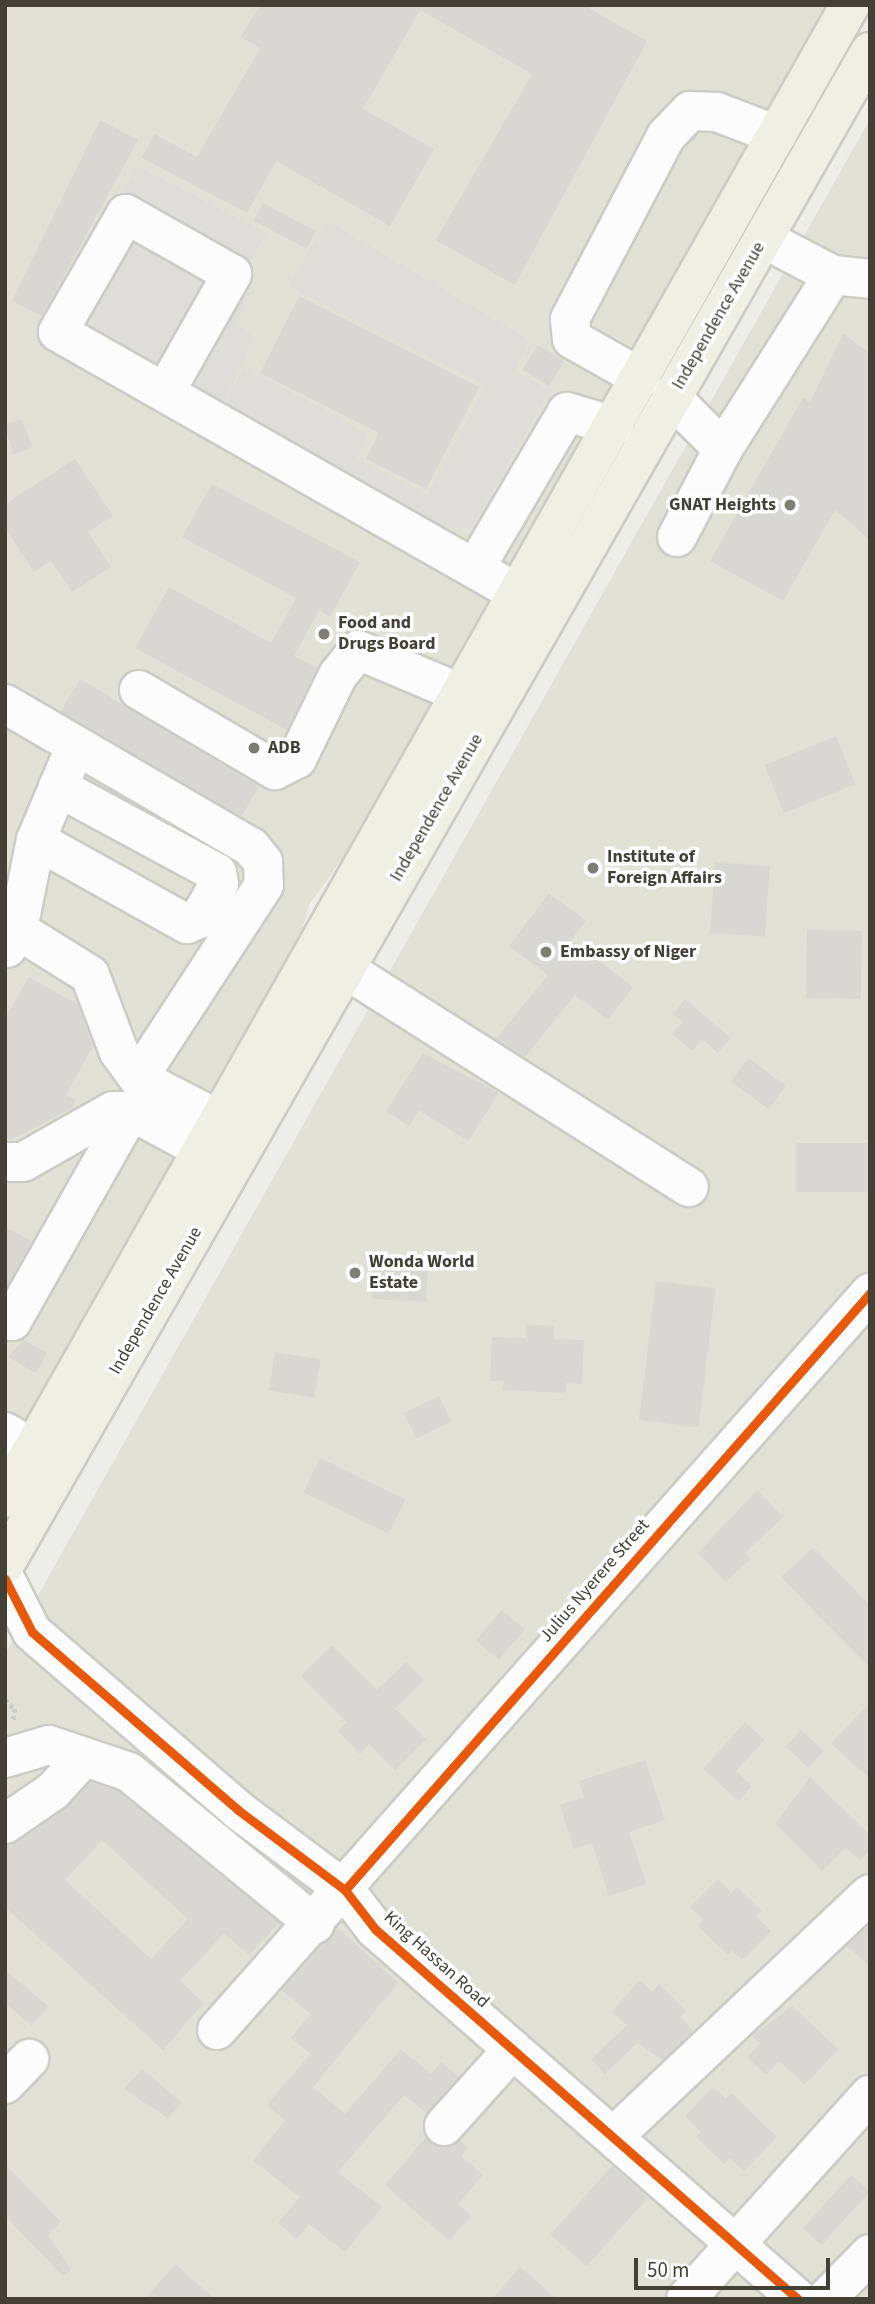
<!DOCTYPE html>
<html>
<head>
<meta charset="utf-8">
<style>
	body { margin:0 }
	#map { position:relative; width:875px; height:2304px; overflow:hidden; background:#eeeee8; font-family:"Source Sans 3",sans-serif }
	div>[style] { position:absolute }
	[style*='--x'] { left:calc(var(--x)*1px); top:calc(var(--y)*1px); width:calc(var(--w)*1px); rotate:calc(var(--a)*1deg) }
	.residential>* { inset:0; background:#e2e1d6 }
	.parking>* { inset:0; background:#deddd8 }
	.building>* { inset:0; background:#d8d7d1; transform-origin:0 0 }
	.path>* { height:4.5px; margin-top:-2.25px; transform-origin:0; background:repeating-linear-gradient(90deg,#ccccc7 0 3.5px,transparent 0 7px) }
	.roads { filter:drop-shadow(2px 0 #ccccc6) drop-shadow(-2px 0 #ccccc6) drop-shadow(0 2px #ccccc6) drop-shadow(0 -2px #ccccc6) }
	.minor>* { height:38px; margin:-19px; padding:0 19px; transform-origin:19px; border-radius:19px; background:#fcfcfc }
	.major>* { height:38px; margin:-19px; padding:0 19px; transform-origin:19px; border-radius:19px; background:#f0efe3 }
	.cycleway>* { height:9px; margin:-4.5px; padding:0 4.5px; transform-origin:4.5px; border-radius:4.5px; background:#e8590c }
	.dots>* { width:19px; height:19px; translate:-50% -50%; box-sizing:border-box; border:4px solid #fff; border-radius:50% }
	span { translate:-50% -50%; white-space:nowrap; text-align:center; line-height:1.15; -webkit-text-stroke:7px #fff; paint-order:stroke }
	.street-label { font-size:18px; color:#434135 }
	.poi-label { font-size:18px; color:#434135; font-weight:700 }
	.right { translate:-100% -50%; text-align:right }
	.left { translate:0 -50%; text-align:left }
	.frame { position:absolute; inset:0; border:7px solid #434135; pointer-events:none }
	.scale { position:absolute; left:634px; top:2258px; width:196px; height:32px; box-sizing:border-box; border:4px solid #434135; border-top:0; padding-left:9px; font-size:21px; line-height:24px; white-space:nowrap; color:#434135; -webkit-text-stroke:5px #fff; paint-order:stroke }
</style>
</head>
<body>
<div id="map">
	<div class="residential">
		<i style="clip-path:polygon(5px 5px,840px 5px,380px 806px,309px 905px,291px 971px,5px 1466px)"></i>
		<i style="clip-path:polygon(870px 119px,870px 2299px,5px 2299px,5px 1654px)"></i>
	</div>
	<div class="parking">
		<i style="clip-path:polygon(137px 166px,266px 233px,237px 286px,251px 293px,235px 325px,255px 335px,222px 406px,245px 367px,368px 434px,356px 459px,428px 495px,486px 386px,288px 286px,327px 221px,529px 340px,514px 371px,550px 390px,472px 527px,429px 530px,46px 334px)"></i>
	</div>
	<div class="building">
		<i style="clip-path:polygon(260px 5px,583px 5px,647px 41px,515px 285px,436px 240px,532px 74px,420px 10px,363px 109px,434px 149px,390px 226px,276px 161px,247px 213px,142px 158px,154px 134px,197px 157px,260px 48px,241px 37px)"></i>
		<i style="clip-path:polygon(100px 120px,138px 140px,42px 316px,12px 301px)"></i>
		<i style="left:263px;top:203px;width:60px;height:20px;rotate:28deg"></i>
		<i style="clip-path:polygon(299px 296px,479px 387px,426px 489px,366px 459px,379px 433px,260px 373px)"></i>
		<i style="clip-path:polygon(843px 334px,870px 353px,870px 540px,835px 510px,783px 601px,710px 561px,803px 398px,810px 402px)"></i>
		<i style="left:538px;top:345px;width:31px;height:29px;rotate:32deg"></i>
		<i style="clip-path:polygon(21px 419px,33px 447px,13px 455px,5px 425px)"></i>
		<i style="clip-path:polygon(75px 459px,113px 516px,88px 532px,111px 567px,72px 592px,51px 561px,34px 572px,5px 528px,5px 504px)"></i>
		<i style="clip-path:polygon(212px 484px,360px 562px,330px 617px,319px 610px,294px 656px,317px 668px,287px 730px,135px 648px,169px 587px,271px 643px,296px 598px,182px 537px)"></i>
		<i style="left:80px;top:679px;width:209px;height:38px;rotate:31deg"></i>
		<i style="left:836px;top:736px;width:52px;height:77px;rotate:68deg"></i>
		<i style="left:715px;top:862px;width:55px;height:71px;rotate:4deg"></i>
		<i style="clip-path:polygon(549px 893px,586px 921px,571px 940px,633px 987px,608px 1020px,575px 995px,525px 1057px,496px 1039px,548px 975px,509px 946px)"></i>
		<i style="left:807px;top:930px;width:55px;height:68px;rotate:1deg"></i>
		<i style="clip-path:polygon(29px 977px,77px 1004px,93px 1046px,66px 1095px,76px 1100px,71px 1109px,11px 1140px,5px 1137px,5px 1018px)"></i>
		<i style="clip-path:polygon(685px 999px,731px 1038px,718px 1053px,702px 1039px,692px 1051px,672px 1034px,683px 1022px,673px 1014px)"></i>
		<i style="clip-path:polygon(423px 1053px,499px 1093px,468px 1141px,419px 1110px,409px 1126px,386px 1111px)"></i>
		<i style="left:748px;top:1058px;width:47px;height:29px;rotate:36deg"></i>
		<i style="left:870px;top:1143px;width:49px;height:74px;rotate:90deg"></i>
		<i style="clip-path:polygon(5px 1227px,32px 1241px,5px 1289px)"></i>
		<i style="left:374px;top:1263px;width:54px;height:36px;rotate:3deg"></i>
		<i style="left:656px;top:1281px;width:60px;height:140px;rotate:7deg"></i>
		<i style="clip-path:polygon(526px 1324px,554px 1326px,553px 1339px,584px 1340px,582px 1384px,566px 1383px,566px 1393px,503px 1390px,504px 1381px,490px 1381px,492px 1337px,526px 1338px)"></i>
		<i style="clip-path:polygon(23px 1340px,47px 1353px,36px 1373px,8px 1357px)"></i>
		<i style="left:275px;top:1352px;width:46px;height:39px;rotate:9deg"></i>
		<i style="left:439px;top:1396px;width:28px;height:39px;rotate:64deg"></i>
		<i style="left:320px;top:1458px;width:95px;height:38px;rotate:26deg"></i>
		<i style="clip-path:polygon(757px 1490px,783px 1517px,745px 1553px,750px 1559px,726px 1582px,698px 1553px)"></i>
		<i style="clip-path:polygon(813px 1547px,870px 1605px,870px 1668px,781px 1577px)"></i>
		<i style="left:502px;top:1610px;width:30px;height:40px;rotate:41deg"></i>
		<i style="clip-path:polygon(332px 1646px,377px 1690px,406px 1662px,424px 1680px,395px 1709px,426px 1739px,395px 1770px,369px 1744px,360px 1754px,338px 1731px,347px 1722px,301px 1676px)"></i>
		<i style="clip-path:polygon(870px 1703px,870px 1779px,831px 1743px)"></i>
		<i style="clip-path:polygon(745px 1722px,765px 1740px,736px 1771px,752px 1786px,739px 1801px,703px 1769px)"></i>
		<i style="left:801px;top:1730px;width:31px;height:23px;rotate:42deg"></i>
		<i style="clip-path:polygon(645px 1760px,665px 1820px,629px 1832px,646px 1884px,609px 1896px,592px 1843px,574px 1849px,560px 1805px,584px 1797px,579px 1781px)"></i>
		<i style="clip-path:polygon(810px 1777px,870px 1835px,870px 1851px,859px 1861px,846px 1847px,822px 1871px,775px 1824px)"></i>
		<i style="clip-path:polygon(evenodd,91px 1782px,118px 1791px,279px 1923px,249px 1955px,224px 1933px,180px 1981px,204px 2003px,163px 2050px,5px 1907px,5px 1846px,65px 1809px,91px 1782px,102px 1840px,188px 1919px,151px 1959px,65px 1880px,102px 1840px)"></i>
		<i style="clip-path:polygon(718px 1879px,731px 1893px,737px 1887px,762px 1911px,756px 1917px,771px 1931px,742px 1960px,732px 1950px,728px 1955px,698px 1926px,703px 1920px,690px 1907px)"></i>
		<i style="clip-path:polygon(870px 1924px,870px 1967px,847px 1946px)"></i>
		<i style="clip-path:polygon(337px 1927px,398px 1983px,313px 2087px,345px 2114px,401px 2049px,431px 2074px,441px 2062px,459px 2077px,427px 2114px,404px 2095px,338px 2172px,382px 2207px,345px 2252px,309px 2224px,297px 2239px,278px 2223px,300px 2197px,253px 2161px,285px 2120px,267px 2105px,310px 2054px,291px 2038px,310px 2014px,282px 1990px)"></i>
		<i style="clip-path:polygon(5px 1970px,48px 2006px,32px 2026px,5px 2003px)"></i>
		<i style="clip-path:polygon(640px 1980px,652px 1992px,659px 1984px,686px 2011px,680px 2017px,694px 2031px,663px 2060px,637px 2043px,605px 2074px,591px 2059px,627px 2025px,612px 2011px)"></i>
		<i style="clip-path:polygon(792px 2006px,838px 2049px,805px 2085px,779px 2061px,766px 2075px,747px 2057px,760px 2043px,752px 2036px)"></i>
		<i style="clip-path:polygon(142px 2069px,182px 2103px,168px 2118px,124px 2089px)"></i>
		<i style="clip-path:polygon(713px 2087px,726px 2099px,731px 2093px,777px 2137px,744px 2171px,730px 2158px,724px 2164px,696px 2137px,701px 2131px,685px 2116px)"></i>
		<i style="clip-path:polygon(426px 2137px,440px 2147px,460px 2141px,468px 2148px,461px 2156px,483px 2175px,458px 2204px,471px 2216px,449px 2241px,385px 2185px)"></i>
		<i style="clip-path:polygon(5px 2164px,61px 2222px,48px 2234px,71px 2270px,63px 2276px,5px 2216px)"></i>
		<i style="left:612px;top:2166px;width:48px;height:92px;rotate:42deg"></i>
		<i style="left:851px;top:2175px;width:25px;height:72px;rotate:42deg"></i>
		<i style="clip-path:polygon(175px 2264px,215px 2299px,145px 2299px)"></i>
		<i style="clip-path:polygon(520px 2267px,557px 2299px,492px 2299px)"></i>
	</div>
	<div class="path">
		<i style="--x:5;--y:1700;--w:13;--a:42"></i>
		<i style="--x:15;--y:1709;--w:13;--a:99"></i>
	</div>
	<div class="roads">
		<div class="minor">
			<i style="--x:764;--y:239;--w:78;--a:27.6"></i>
			<i style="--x:833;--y:275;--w:37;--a:6"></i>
			<i style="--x:641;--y:378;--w:79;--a:-150.5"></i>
			<i style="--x:572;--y:339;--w:20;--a:-96"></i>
			<i style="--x:570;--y:319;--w:207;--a:-62.3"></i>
			<i style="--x:666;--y:136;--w:35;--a:-46"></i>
			<i style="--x:690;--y:111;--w:27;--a:2"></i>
			<i style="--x:717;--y:112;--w:64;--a:21"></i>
			<i style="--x:165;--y:392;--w:136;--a:-60.4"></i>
			<i style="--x:232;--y:274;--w:122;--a:-150.5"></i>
			<i style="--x:126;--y:214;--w:136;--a:120"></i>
			<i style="--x:58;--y:332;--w:530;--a:29.61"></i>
			<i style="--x:672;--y:398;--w:72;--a:45"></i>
			<i style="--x:723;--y:449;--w:206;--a:-57.7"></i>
			<i style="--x:677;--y:537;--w:99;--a:-62.4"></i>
			<i style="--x:475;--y:568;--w:181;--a:-59.5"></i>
			<i style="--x:567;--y:412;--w:49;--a:16.6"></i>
			<i style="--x:139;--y:690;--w:158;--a:30.5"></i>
			<i style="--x:275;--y:770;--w:25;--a:-27"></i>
			<i style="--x:297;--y:759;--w:93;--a:-64"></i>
			<i style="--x:338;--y:675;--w:32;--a:-51"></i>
			<i style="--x:358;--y:650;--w:113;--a:22.9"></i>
			<i style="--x:5;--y:704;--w:285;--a:30.2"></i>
			<i style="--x:251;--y:847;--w:19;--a:51"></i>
			<i style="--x:263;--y:862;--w:23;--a:88"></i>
			<i style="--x:264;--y:885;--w:230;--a:123.1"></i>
			<i style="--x:36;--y:840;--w:173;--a:29.1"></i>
			<i style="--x:187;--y:924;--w:13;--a:-23"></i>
			<i style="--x:199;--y:919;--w:40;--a:-60.3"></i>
			<i style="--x:219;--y:884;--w:11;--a:-100"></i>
			<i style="--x:217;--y:873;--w:181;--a:-151.6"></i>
			<i style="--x:5;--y:922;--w:100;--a:31.9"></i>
			<i style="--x:90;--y:975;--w:82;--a:69.4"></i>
			<i style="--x:119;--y:1052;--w:32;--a:54"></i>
			<i style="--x:138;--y:1078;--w:91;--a:27.4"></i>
			<i style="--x:7;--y:948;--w:22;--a:-60"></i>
			<i style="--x:18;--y:929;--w:91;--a:-78.6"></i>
			<i style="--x:36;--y:840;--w:82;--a:-67.2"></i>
			<i style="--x:345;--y:969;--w:407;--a:32.4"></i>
			<i style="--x:5;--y:1162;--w:18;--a:0"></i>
			<i style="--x:23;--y:1162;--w:103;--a:-29.5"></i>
			<i style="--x:113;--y:1111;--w:18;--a:0"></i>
			<i style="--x:131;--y:1111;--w:82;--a:28.4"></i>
			<i style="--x:5;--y:1317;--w:8;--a:30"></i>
			<i style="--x:12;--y:1321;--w:241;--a:-60.5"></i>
			<i style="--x:5;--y:1432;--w:35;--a:31"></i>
			<i style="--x:5;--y:1579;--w:59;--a:63"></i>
			<i style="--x:32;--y:1632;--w:272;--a:40.8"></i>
			<i style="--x:238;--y:1810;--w:134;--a:36.8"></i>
			<i style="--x:345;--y:1890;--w:49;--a:52.4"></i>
			<i style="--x:375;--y:1929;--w:562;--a:41.18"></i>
			<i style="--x:5;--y:1758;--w:46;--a:-16.5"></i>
			<i style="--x:49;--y:1745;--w:84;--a:18.6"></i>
			<i style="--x:129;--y:1772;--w:240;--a:39.3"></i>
			<i style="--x:5;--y:1824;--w:58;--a:-34.5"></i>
			<i style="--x:53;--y:1791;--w:46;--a:-47.6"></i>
			<i style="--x:217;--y:2030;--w:985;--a:-48.46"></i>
			<i style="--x:5;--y:2084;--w:35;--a:-46"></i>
			<i style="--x:444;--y:2126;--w:103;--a:-48.1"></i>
			<i style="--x:614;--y:2136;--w:352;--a:-43.4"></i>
			<i style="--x:686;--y:2299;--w:275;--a:-48"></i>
			<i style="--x:826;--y:2299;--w:63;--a:-45.6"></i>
		</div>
		<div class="major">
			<i style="--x:5;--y:1498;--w:1716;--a:-60.49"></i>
			<i style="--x:5;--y:1564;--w:1742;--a:-60.23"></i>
		</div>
	</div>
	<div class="cycleway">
		<i style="--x:5;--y:1579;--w:59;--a:63"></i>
		<i style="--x:32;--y:1632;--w:272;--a:40.8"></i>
		<i style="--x:238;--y:1810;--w:134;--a:36.8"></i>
		<i style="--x:345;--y:1890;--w:49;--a:52.4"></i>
		<i style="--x:375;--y:1929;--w:562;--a:41.18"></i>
		<i style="--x:345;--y:1890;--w:795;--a:-48.67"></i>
	</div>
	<div class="dots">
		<i style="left:790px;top:505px;background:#7f7e74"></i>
		<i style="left:324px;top:634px;background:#7f7e74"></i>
		<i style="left:254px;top:748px;background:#7f7e74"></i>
		<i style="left:593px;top:868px;background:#7f7e74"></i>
		<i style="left:546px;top:952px;background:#7f7e74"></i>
		<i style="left:355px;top:1273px;background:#7f7e74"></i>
	</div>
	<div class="street-label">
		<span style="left:719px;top:316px;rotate:-60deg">Independence Avenue</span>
		<span style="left:437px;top:808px;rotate:-60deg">Independence Avenue</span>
		<span style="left:156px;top:1301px;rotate:-60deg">Independence Avenue</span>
		<span style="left:595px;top:1581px;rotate:-49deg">Julius Nyerere Street</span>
		<span style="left:436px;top:1960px;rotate:42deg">King Hassan Road</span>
	</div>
	<div class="poi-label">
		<span class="right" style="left:776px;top:505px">GNAT Heights</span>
		<span class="left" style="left:338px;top:634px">Food and<br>Drugs Board</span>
		<span class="left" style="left:268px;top:748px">ADB</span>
		<span class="left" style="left:607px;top:868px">Institute of<br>Foreign Affairs</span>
		<span class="left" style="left:560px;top:952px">Embassy of Niger</span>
		<span class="left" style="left:369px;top:1273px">Wonda World<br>Estate</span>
	</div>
	<div class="frame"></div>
	<div class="scale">50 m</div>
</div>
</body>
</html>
